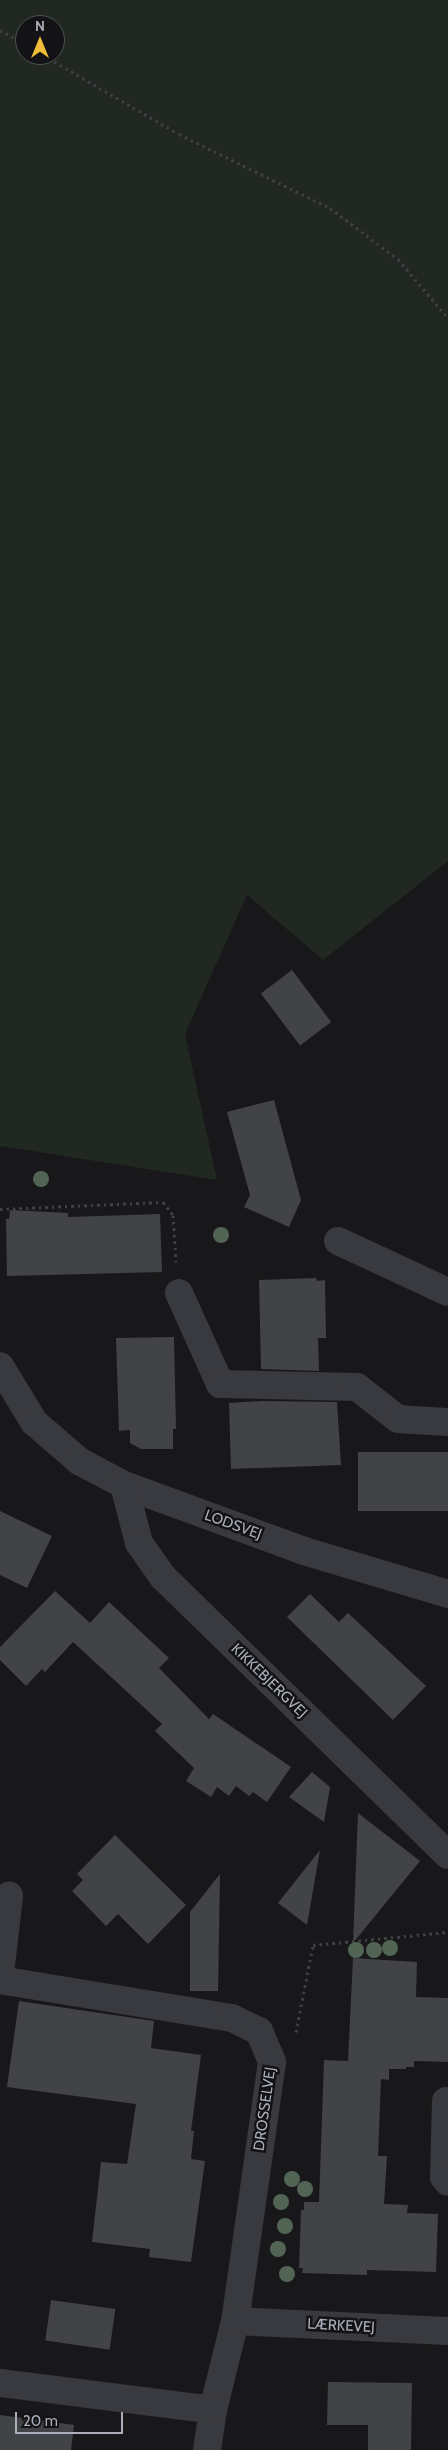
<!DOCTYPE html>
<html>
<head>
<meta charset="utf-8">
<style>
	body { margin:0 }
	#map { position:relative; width:448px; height:2450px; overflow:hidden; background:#18181a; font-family:Cabin,sans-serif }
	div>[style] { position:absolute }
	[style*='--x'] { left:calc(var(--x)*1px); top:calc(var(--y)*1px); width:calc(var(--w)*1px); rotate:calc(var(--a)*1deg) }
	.green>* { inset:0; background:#202821 }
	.building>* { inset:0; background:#424347; transform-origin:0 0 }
	.path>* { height:3px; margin-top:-1.5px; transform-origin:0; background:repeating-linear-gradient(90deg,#3f4046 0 2.5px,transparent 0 6.5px) }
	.street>* { height:28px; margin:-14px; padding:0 14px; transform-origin:14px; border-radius:14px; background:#393a3f }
	.trees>* { width:16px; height:16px; margin:-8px; border-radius:50%; background:#526555 }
	span { translate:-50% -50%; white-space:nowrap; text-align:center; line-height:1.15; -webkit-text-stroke:5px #131315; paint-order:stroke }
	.street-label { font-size:15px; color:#aaaeba }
	.north { position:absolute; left:15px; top:15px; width:50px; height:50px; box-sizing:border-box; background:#131315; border:1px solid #4f5157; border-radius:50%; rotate:0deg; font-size:14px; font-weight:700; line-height:20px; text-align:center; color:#aaaeba }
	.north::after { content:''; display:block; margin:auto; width:18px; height:22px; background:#f0bc3a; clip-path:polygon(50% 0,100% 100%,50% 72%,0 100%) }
	.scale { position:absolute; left:15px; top:2412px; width:108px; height:22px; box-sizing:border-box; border:2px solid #aaaeba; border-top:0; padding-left:6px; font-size:15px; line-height:18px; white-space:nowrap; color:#aaaeba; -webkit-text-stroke:4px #131315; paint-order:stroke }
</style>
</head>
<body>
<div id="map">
	<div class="green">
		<i style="clip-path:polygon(evenodd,0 0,448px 0,448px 861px,323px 960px,247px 895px,185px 1034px,217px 1180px,0 1146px,0 0,25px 25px,55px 25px,55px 55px,25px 55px,25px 25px)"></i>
	</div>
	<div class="building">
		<i style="left:292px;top:970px;width:65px;height:39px;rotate:53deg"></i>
		<i style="clip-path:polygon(274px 1100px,301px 1200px,289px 1227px,244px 1207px,250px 1195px,227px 1112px)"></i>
		<i style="clip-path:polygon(10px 1210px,68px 1213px,68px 1217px,160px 1214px,162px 1272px,7px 1276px,6px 1219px,9px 1219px)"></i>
		<i style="clip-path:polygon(316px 1278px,317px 1281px,325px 1280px,326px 1338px,318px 1338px,319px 1371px,261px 1369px,259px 1280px)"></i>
		<i style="clip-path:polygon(174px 1337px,176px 1429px,173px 1429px,173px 1449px,141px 1449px,130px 1443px,130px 1430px,119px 1431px,116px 1338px)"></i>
		<i style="clip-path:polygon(262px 1401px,337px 1402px,341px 1465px,231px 1469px,229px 1403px)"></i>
		<i style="left:448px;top:1452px;width:59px;height:90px;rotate:90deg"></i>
		<i style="clip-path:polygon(0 1511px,52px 1536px,27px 1588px,0 1575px)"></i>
		<i style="clip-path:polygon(55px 1591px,90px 1623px,109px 1602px,169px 1658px,159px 1668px,209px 1719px,213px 1714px,291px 1767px,267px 1802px,253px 1792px,249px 1796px,236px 1786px,229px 1796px,217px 1787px,211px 1797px,186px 1781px,194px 1768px,155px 1731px,162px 1724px,73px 1642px,45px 1672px,42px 1669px,26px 1686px,0 1660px,0 1647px)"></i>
		<i style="clip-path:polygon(310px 1594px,339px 1622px,348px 1613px,426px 1686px,393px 1720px,287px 1617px)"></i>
		<i style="clip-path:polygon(312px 1772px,330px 1787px,324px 1822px,289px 1797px)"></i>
		<i style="clip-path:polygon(358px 1813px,420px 1861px,353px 1943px)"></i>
		<i style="clip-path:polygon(115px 1835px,186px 1905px,148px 1944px,118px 1914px,106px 1926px,72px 1891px,83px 1880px,77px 1874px)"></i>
		<i style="clip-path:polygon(320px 1850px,307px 1925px,278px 1903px)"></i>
		<i style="clip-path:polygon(220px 1874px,218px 1991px,190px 1991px,190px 1912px)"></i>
		<i style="clip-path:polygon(353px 1958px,417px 1962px,416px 1997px,448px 1998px,448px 2062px,414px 2061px,414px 2067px,406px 2067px,406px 2069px,389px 2069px,389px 2080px,381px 2079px,378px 2156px,387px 2156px,384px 2204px,408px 2205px,407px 2213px,438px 2214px,436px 2272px,367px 2270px,367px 2275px,302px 2273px,303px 2268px,299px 2268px,301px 2210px,304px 2210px,304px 2202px,319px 2202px,324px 2060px,348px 2061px)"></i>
		<i style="clip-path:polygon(19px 2001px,154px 2021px,151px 2048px,201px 2055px,191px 2131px,194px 2131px,191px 2159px,205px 2161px,191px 2262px,149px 2257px,150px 2249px,92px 2242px,101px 2162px,127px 2164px,136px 2104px,7px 2087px)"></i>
		<i style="left:51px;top:2300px;width:65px;height:41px;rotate:8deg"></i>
		<i style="clip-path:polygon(328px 2382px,412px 2383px,411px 2450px,368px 2450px,368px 2425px,327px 2425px)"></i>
		<i style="clip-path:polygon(0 2415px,74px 2425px,71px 2450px,0 2450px)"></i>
	</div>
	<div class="path">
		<i style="--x:0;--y:30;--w:29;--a:29"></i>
		<i style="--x:43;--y:55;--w:157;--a:30.2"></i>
		<i style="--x:179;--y:134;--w:168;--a:26.1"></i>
		<i style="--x:330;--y:208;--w:85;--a:36.9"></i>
		<i style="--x:398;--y:259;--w:77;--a:49.7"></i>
		<i style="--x:0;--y:1209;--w:163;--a:-2.5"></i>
		<i style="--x:163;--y:1202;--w:16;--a:52"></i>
		<i style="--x:173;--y:1215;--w:47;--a:86.3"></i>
		<i style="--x:296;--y:2032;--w:89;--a:-78.9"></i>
		<i style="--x:313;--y:1945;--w:136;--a:-5.5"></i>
	</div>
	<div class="street">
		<i style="--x:338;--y:1241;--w:121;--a:24.9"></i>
		<i style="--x:179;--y:1293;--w:100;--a:65.7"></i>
		<i style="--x:220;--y:1384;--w:137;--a:1.3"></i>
		<i style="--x:357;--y:1387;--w:52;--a:38"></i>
		<i style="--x:398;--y:1419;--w:50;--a:3.4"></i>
		<i style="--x:0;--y:1366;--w:66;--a:58.7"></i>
		<i style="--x:34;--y:1422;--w:60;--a:40.9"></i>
		<i style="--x:79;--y:1461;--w:51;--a:28.1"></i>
		<i style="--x:124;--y:1485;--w:192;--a:20.1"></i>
		<i style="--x:304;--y:1551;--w:150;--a:16.6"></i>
		<i style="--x:124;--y:1485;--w:60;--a:75.5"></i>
		<i style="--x:139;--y:1543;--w:42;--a:54.8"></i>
		<i style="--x:163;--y:1577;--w:398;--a:44.3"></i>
		<i style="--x:0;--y:1974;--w:79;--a:-83.4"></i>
		<i style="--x:0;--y:1980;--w:235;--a:9.3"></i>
		<i style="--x:232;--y:2018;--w:30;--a:26"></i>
		<i style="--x:259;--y:2031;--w:34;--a:67"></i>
		<i style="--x:272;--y:2062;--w:262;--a:98.1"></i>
		<i style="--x:235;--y:2321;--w:92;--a:103.9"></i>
		<i style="--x:213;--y:2410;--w:40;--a:98.5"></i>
		<i style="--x:446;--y:2101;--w:76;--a:91.5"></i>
		<i style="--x:444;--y:2177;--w:6;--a:51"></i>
		<i style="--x:235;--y:2321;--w:213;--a:2.7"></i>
		<i style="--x:0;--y:2383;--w:215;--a:7.2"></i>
	</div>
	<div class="trees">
		<i style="left:41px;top:1179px"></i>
		<i style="left:221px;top:1235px"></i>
		<i style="left:390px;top:1948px"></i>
		<i style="left:356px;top:1950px"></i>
		<i style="left:374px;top:1950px"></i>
		<i style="left:292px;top:2179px"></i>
		<i style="left:305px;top:2189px"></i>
		<i style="left:281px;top:2202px"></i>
		<i style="left:285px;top:2226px"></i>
		<i style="left:278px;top:2249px"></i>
		<i style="left:287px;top:2274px"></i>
	</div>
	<div class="street-label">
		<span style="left:233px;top:1525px;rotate:20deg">LODSVEJ</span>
		<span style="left:269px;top:1681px;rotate:44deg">KIKKEBJERGVEJ</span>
		<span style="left:265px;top:2109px;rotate:-82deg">DROSSELVEJ</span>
		<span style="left:341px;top:2326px;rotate:3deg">LÆRKEVEJ</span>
	</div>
	<div class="north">N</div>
	<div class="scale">20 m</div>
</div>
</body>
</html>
